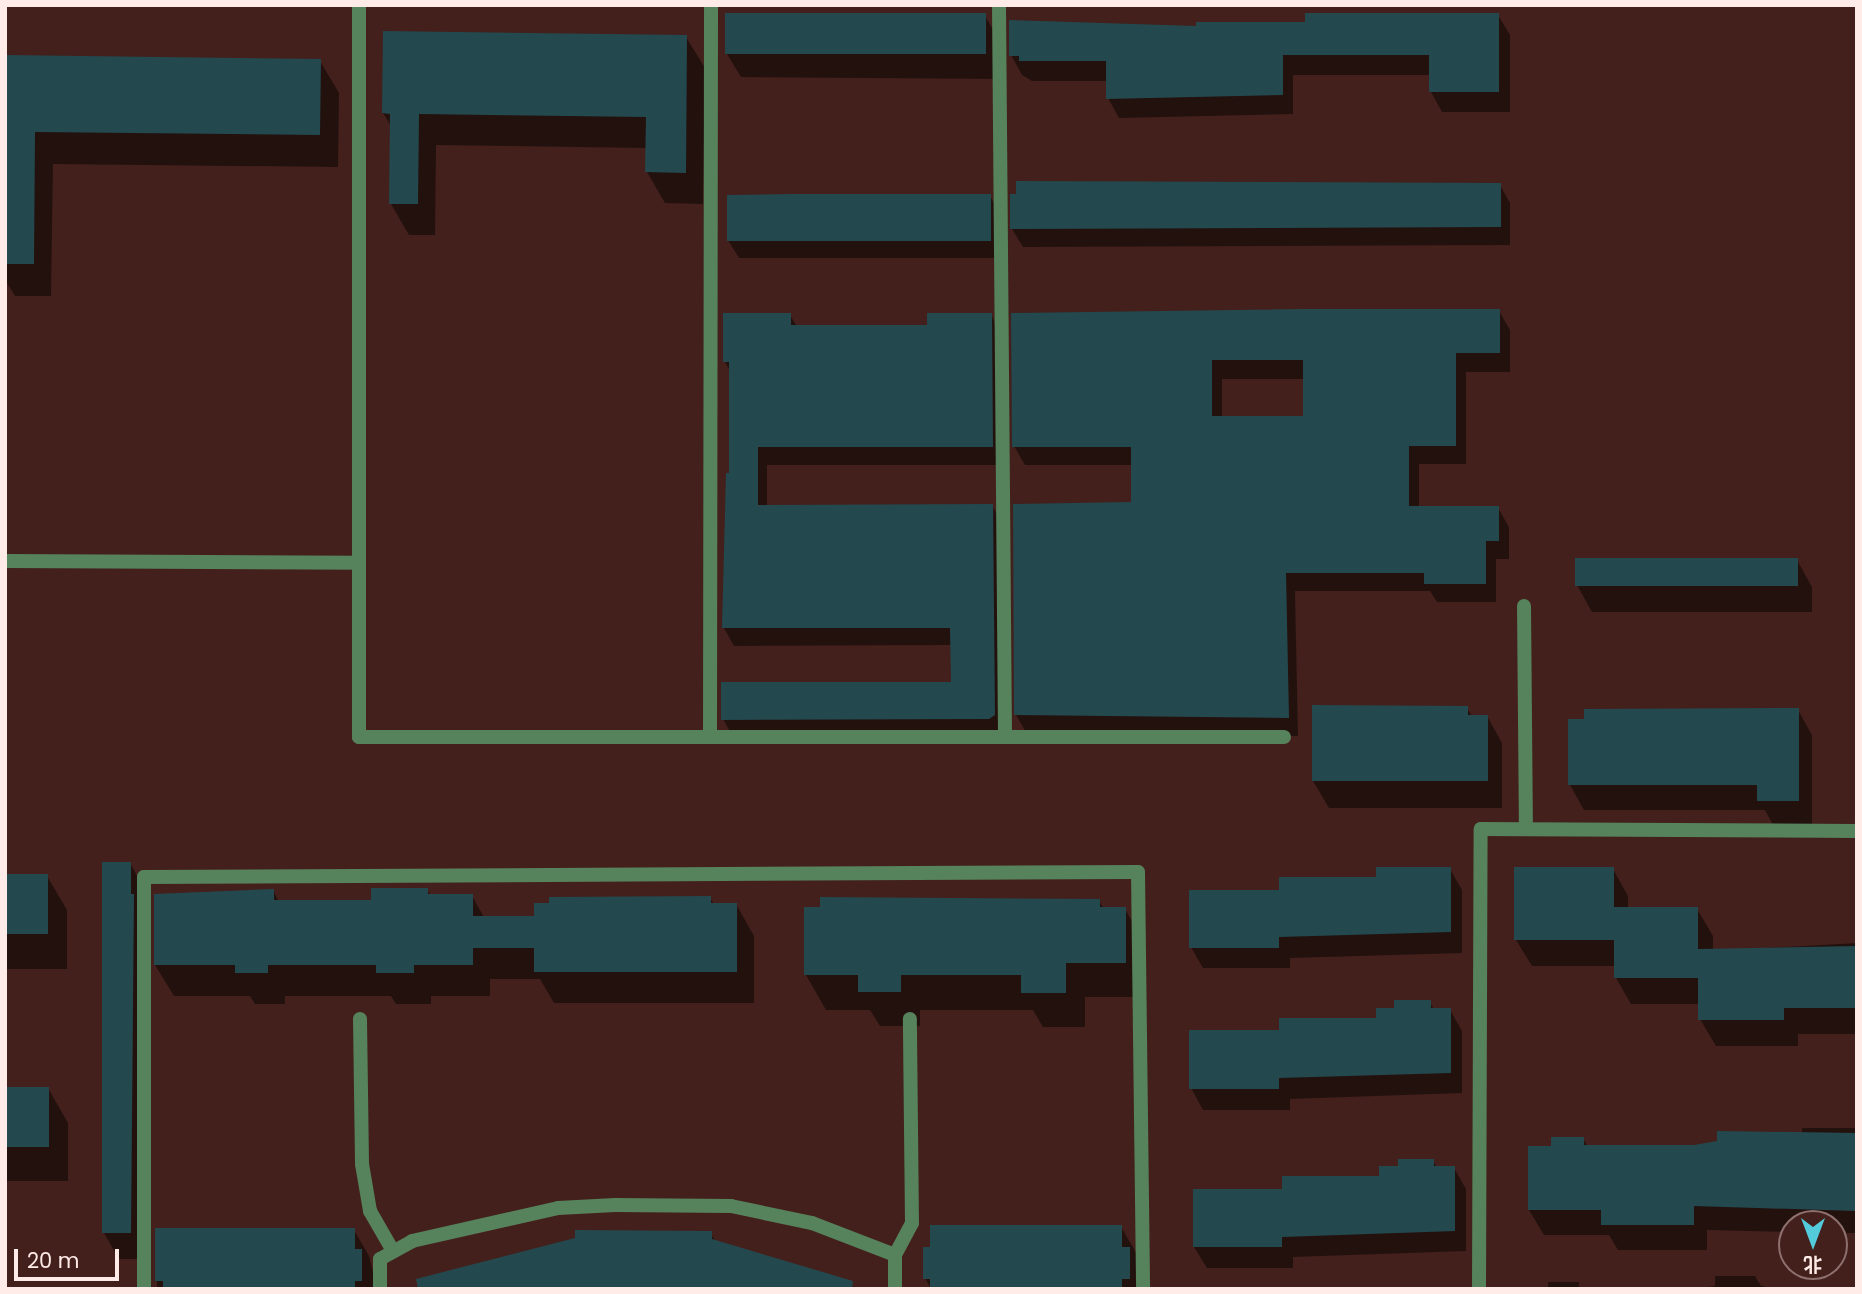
<!DOCTYPE html>
<html>
<head>
<meta charset="utf-8">
<style>
	body { margin:0 }
	#map { position:relative; width:1862px; height:1294px; overflow:hidden; background:#43201c; font-family:Poppins,"Noto Sans SC",sans-serif }
	div>[style] { position:absolute }
	[style*='--x'] { left:calc(var(--x)*1px); top:calc(var(--y)*1px); width:calc(var(--w)*1px); rotate:calc(var(--a)*1deg) }
	.shadow>* { inset:0; background:#0007; transform-origin:0 0 }
	.building>* { inset:0; background:#23494f; transform-origin:0 0 }
	.lane>* { height:14px; margin:-7px; padding:0 7px; transform-origin:7px; border-radius:7px; background:#56825c }
	.street>* { height:14px; margin:-7px; padding:0 7px; transform-origin:7px; border-radius:7px; background:#56825c }
	span { translate:-50% -50%; white-space:nowrap; text-align:center; line-height:1.15; -webkit-text-stroke:5px #43201c; paint-order:stroke }
	.frame { position:absolute; inset:0; border:7px solid #ffebe8; pointer-events:none }
	.north { position:absolute; left:1778px; top:1210px; width:70px; height:70px; box-sizing:border-box; background:#43201c; border:2px solid #8e716e; border-radius:50%; rotate:180deg; font-size:19px; font-weight:700; line-height:28px; text-align:center; color:#ffebe8 }
	.north::after { content:''; display:block; margin:auto; width:24px; height:32px; background:#53cbdb; clip-path:polygon(50% 0,100% 100%,50% 72%,0 100%) }
	.scale { position:absolute; left:14px; top:1249px; width:105px; height:32px; box-sizing:border-box; border:4px solid #ffebe8; border-top:0; padding-left:9px; font-size:21px; line-height:24px; white-space:nowrap; color:#ffebe8; -webkit-text-stroke:5px #43201c; paint-order:stroke }
</style>
</head>
<body>
<div id="map">
	<div class="shadow">
		<i style="clip-path:polygon(1498px 15px,1510px 35px,1510px 112px,1442px 112px,1431px 92px,1431px 75px,1293px 75px,1293px 114px,1119px 118px,1108px 98px,1108px 81px,1032px 81px,1022px 75px,1011px 55px,1198px 28px)"></i>
		<i style="clip-path:polygon(985px 16px,999px 40px,1002px 79px,741px 77px,727px 54px)"></i>
		<i style="clip-path:polygon(686px 37px,705px 68px,703px 204px,665px 203px,647px 172px,647px 148px,436px 145px,435px 235px,409px 235px,391px 204px,391px 126px,383px 113px)"></i>
		<i style="clip-path:polygon(7px 57px,320px 61px,339px 93px,338px 167px,53px 164px,51px 296px,15px 296px,5px 280px)"></i>
		<i style="clip-path:polygon(1500px 185px,1510px 203px,1510px 245px,1023px 247px,1012px 229px,1012px 196px)"></i>
		<i style="clip-path:polygon(990px 196px,1000px 214px,1000px 258px,739px 258px,728px 240px)"></i>
		<i style="clip-path:polygon(evenodd,1499px 311px,1510px 330px,1510px 372px,1466px 372px,1466px 464px,1419px 464px,1419px 508px,1498px 508px,1509px 527px,1509px 559px,1496px 559px,1496px 602px,1437px 602px,1430px 591px,1295px 591px,1298px 736px,1027px 734px,1016px 715px,1133px 504px,1133px 465px,1025px 465px,1014px 446px,1013px 315px,1499px 311px,1222px 379px,1304px 379px,1304px 418px,1222px 418px,1222px 379px)"></i>
		<i style="clip-path:polygon(725px 315px,790px 315px,797px 327px,929px 327px,991px 315px,1001px 333px,1002px 465px,767px 465px,767px 507px,992px 506px,1003px 524px,1000px 737px,733px 737px,723px 719px,953px 684px,952px 645px,734px 646px,724px 628px,727px 474px,731px 474px,731px 373px,725px 362px)"></i>
		<i style="clip-path:polygon(1797px 560px,1812px 587px,1812px 612px,1592px 612px,1577px 585px)"></i>
		<i style="clip-path:polygon(1467px 708px,1472px 716px,1487px 716px,1502px 743px,1502px 808px,1329px 808px,1313px 781px)"></i>
		<i style="clip-path:polygon(1798px 710px,1812px 735px,1812px 825px,1773px 825px,1765px 810px,1584px 810px,1570px 785px)"></i>
		<i style="clip-path:polygon(130px 863px,145px 890px,145px 1259px,119px 1259px,104px 1233px)"></i>
		<i style="clip-path:polygon(1450px 869px,1462px 890px,1462px 953px,1290px 958px,1290px 968px,1203px 968px,1191px 947px,1280px 892px)"></i>
		<i style="clip-path:polygon(1613px 869px,1628px 896px,1628px 909px,1697px 909px,1713px 936px,1713px 951px,1857px 943px,1857px 1034px,1798px 1034px,1798px 1046px,1716px 1046px,1700px 1019px,1700px 1004px,1631px 1004px,1616px 978px,1616px 966px,1532px 966px,1516px 940px)"></i>
		<i style="clip-path:polygon(5px 876px,47px 876px,67px 910px,67px 969px,5px 969px)"></i>
		<i style="clip-path:polygon(273px 890px,279px 902px,373px 902px,427px 890px,431px 896px,472px 896px,484px 917px,535px 917px,710px 898px,714px 904px,736px 904px,754px 936px,754px 1003px,554px 1003px,540px 979px,490px 979px,490px 996px,431px 996px,431px 1004px,396px 1004px,391px 996px,285px 996px,285px 1004px,255px 1004px,250px 996px,174px 996px,155px 965px)"></i>
		<i style="clip-path:polygon(1099px 901px,1104px 909px,1125px 909px,1145px 944px,1145px 997px,1085px 997px,1085px 1027px,1043px 1027px,1033px 1010px,920px 1010px,920px 1026px,880px 1026px,870px 1010px,826px 1010px,806px 975px)"></i>
		<i style="clip-path:polygon(1430px 1002px,1434px 1010px,1450px 1010px,1462px 1031px,1462px 1093px,1290px 1099px,1290px 1110px,1203px 1110px,1191px 1088px,1280px 1032px,1378px 1020px,1396px 1010px)"></i>
		<i style="clip-path:polygon(5px 1088px,48px 1088px,68px 1123px,68px 1181px,5px 1181px)"></i>
		<i style="clip-path:polygon(1802px 1128px,1857px 1128px,1857px 1233px,1834px 1233px,1834px 1224px,1792px 1224px,1792px 1232px,1707px 1230px,1707px 1250px,1618px 1250px,1609px 1235px,1544px 1235px,1529px 1210px,1553px 1148px,1583px 1139px,1588px 1147px,1694px 1147px,1802px 1133px)"></i>
		<i style="clip-path:polygon(1433px 1160px,1437px 1168px,1454px 1168px,1466px 1189px,1466px 1251px,1293px 1257px,1293px 1268px,1207px 1268px,1194px 1247px,1284px 1190px,1381px 1178px)"></i>
		<i style="clip-path:polygon(1121px 1227px,1137px 1254px,1144px 1289px,931px 1289px,925px 1278px)"></i>
		<i style="clip-path:polygon(157px 1230px,354px 1230px,369px 1256px,377px 1289px,157px 1289px)"></i>
		<i style="clip-path:polygon(710px 1233px,716px 1242px,860px 1289px,422px 1289px)"></i>
		<i style="clip-path:polygon(1715px 1276px,1755px 1276px,1761px 1286px,1778px 1289px,1691px 1289px,1715px 1286px)"></i>
		<i style="left:1548px;top:1282px;width:31px;height:7px"></i>
	</div>
	<div class="building">
		<i style="left:725px;top:13px;width:261px;height:41px"></i>
		<i style="clip-path:polygon(1305px 13px,1499px 13px,1499px 92px,1429px 92px,1429px 55px,1283px 55px,1283px 95px,1106px 99px,1106px 61px,1019px 61px,1019px 56px,1009px 56px,1009px 20px,1196px 26px,1196px 22px,1305px 22px)"></i>
		<i style="clip-path:polygon(383px 31px,687px 35px,686px 173px,645px 172px,646px 117px,419px 114px,418px 204px,389px 204px,390px 114px,382px 113px)"></i>
		<i style="clip-path:polygon(5px 55px,321px 59px,320px 135px,35px 132px,34px 264px,5px 264px)"></i>
		<i style="clip-path:polygon(1016px 181px,1501px 183px,1501px 227px,1010px 229px,1010px 194px,1016px 194px)"></i>
		<i style="clip-path:polygon(793px 194px,991px 194px,991px 241px,727px 241px,727px 195px)"></i>
		<i style="clip-path:polygon(evenodd,1304px 309px,1500px 309px,1500px 353px,1456px 353px,1456px 446px,1409px 446px,1409px 506px,1499px 506px,1499px 541px,1486px 541px,1486px 584px,1424px 584px,1424px 573px,1286px 573px,1289px 718px,1014px 715px,1013px 504px,1131px 502px,1131px 447px,1012px 447px,1011px 313px,1304px 309px,1212px 360px,1303px 360px,1303px 416px,1212px 416px,1212px 360px)"></i>
		<i style="clip-path:polygon(723px 313px,791px 313px,791px 325px,927px 325px,927px 313px,992px 313px,993px 447px,758px 447px,758px 505px,993px 504px,995px 715px,989px 719px,721px 720px,721px 682px,951px 682px,950px 628px,722px 628px,726px 473px,729px 473px,729px 362px,723px 362px)"></i>
		<i style="left:1575px;top:558px;width:223px;height:28px"></i>
		<i style="clip-path:polygon(1312px 705px,1468px 706px,1468px 715px,1488px 715px,1488px 781px,1312px 781px)"></i>
		<i style="clip-path:polygon(1799px 708px,1799px 801px,1757px 801px,1757px 785px,1568px 785px,1568px 719px,1584px 719px,1584px 709px)"></i>
		<i style="clip-path:polygon(102px 862px,131px 862px,131px 894px,134px 894px,131px 1233px,102px 1233px)"></i>
		<i style="clip-path:polygon(1376px 867px,1451px 867px,1451px 932px,1279px 937px,1279px 948px,1189px 948px,1189px 890px,1279px 890px,1279px 877px,1376px 877px)"></i>
		<i style="clip-path:polygon(1514px 867px,1614px 867px,1614px 907px,1698px 907px,1698px 949px,1857px 946px,1857px 1008px,1784px 1008px,1784px 1020px,1698px 1020px,1698px 978px,1614px 978px,1614px 940px,1514px 940px)"></i>
		<i style="left:5px;top:874px;width:43px;height:60px"></i>
		<i style="clip-path:polygon(371px 888px,428px 888px,428px 894px,473px 894px,473px 916px,534px 916px,534px 903px,549px 903px,549px 897px,711px 896px,711px 903px,737px 903px,737px 972px,534px 972px,534px 948px,473px 948px,473px 965px,414px 965px,414px 973px,376px 973px,376px 965px,268px 965px,268px 973px,235px 973px,235px 965px,154px 965px,154px 894px,274px 889px,274px 900px,371px 900px)"></i>
		<i style="clip-path:polygon(820px 897px,1100px 899px,1100px 907px,1126px 907px,1126px 963px,1066px 963px,1066px 993px,1021px 993px,1021px 975px,901px 975px,901px 992px,858px 992px,858px 975px,804px 975px,804px 907px,820px 907px)"></i>
		<i style="clip-path:polygon(1394px 1000px,1431px 1000px,1431px 1008px,1451px 1008px,1451px 1073px,1279px 1078px,1279px 1089px,1189px 1089px,1189px 1030px,1279px 1030px,1279px 1018px,1376px 1018px,1376px 1008px,1394px 1008px)"></i>
		<i style="left:5px;top:1087px;width:44px;height:60px"></i>
		<i style="clip-path:polygon(1717px 1131px,1857px 1133px,1857px 1211px,1694px 1206px,1694px 1225px,1601px 1225px,1601px 1210px,1528px 1210px,1528px 1146px,1551px 1146px,1551px 1137px,1584px 1137px,1584px 1145px,1694px 1145px,1717px 1141px)"></i>
		<i style="clip-path:polygon(1398px 1159px,1434px 1159px,1434px 1166px,1455px 1166px,1455px 1231px,1282px 1237px,1282px 1247px,1193px 1247px,1193px 1189px,1282px 1189px,1282px 1176px,1379px 1176px,1379px 1166px,1398px 1166px)"></i>
		<i style="clip-path:polygon(930px 1225px,1122px 1225px,1122px 1247px,1130px 1247px,1130px 1279px,1122px 1279px,1122px 1289px,930px 1289px,930px 1279px,923px 1279px,923px 1247px,930px 1247px)"></i>
		<i style="clip-path:polygon(155px 1228px,355px 1228px,355px 1249px,362px 1249px,362px 1281px,355px 1281px,355px 1289px,163px 1289px,163px 1281px,155px 1281px)"></i>
		<i style="clip-path:polygon(575px 1230px,712px 1231px,712px 1239px,853px 1281px,852px 1289px,418px 1289px,416px 1279px,575px 1238px)"></i>
	</div>
	<div class="lane">
		<i style="--x:999;--y:5;--w:732;--a:89.53"></i>
		<i style="--x:5;--y:561;--w:354;--a:0.3"></i>
		<i style="--x:1524;--y:606;--w:223;--a:89.5"></i>
		<i style="--x:359;--y:737;--w:925;--a:0"></i>
		<i style="--x:710;--y:737;--w:732;--a:-89.92"></i>
		<i style="--x:360;--y:1019;--w:145;--a:89.2"></i>
		<i style="--x:362;--y:1164;--w:48;--a:80.3"></i>
		<i style="--x:370;--y:1211;--w:46;--a:60.1"></i>
		<i style="--x:895;--y:1255;--w:36;--a:-62"></i>
		<i style="--x:912;--y:1223;--w:204;--a:-90.6"></i>
		<i style="--x:144;--y:1289;--w:412;--a:-90"></i>
		<i style="--x:144;--y:877;--w:994;--a:-0.29"></i>
		<i style="--x:1138;--y:872;--w:417;--a:89.3"></i>
		<i style="--x:380;--y:1289;--w:30;--a:-90"></i>
		<i style="--x:380;--y:1259;--w:37;--a:-29"></i>
		<i style="--x:412;--y:1241;--w:150;--a:-12.7"></i>
		<i style="--x:558;--y:1208;--w:57;--a:-3"></i>
		<i style="--x:615;--y:1205;--w:116;--a:0.5"></i>
		<i style="--x:731;--y:1206;--w:83;--a:11.9"></i>
		<i style="--x:812;--y:1223;--w:89;--a:21.1"></i>
		<i style="--x:895;--y:1255;--w:34;--a:90"></i>
		<i style="--x:1479;--y:1289;--w:460;--a:-89.8"></i>
		<i style="--x:1481;--y:829;--w:376;--a:0.3"></i>
	</div>
	<div class="street">
		<i style="--x:359;--y:737;--w:732;--a:-90"></i>
	</div>
	<div class="frame"></div>
	<div class="north">北</div>
	<div class="scale">20 m</div>
</div>
</body>
</html>
